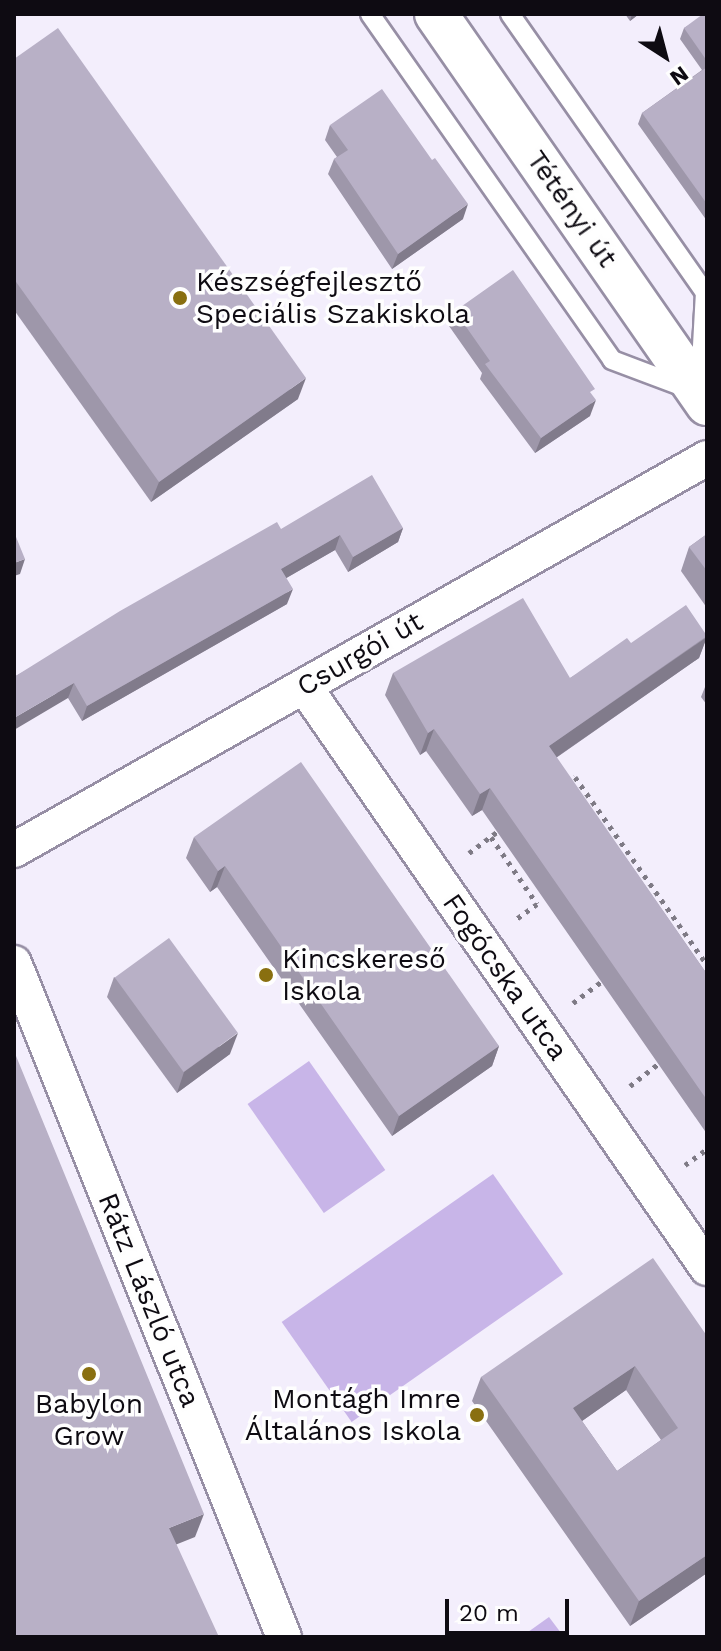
<!DOCTYPE html>
<html>
<head>
<meta charset="utf-8">
<style>
	body { margin:0 }
	#map { position:relative; width:721px; height:1651px; overflow:hidden; background:#f3eefc; font-family:"Work Sans",sans-serif }
	div>[style] { position:absolute }
	[style*='--x'] { left:calc(var(--x)*1px); top:calc(var(--y)*1px); width:calc(var(--w)*1px); rotate:calc(var(--a)*1deg) }
	.green>* { inset:0; background:#c8b5e8; transform-origin:0 0 }
	.path>* { height:5px; margin-top:-2.5px; transform-origin:0; background:repeating-linear-gradient(90deg,#7e7a85 0 4px,transparent 0 10px) }
	.roads { filter:drop-shadow(2px 0 #978fa5) drop-shadow(-2px 0 #978fa5) drop-shadow(0 2px #978fa5) drop-shadow(0 -2px #978fa5) }
	.service>* { height:18px; margin:-9px; padding:0 9px; transform-origin:9px; border-radius:9px; background:#fff }
	.minor>* { height:34px; margin:-17px; padding:0 17px; transform-origin:17px; border-radius:17px; background:#fff }
	.tertiary>* { height:42px; margin:-21px; padding:0 21px; transform-origin:21px; border-radius:21px; background:#fff }
	.wall>* { inset:0; background:#9e97aa }
	.shaded-wall>* { inset:0; background:#817b8b }
	.building>* { inset:0; background:#b8b0c6; transform-origin:0 0 }
	.dots>* { width:22px; height:22px; translate:-50% -50%; box-sizing:border-box; border:4px solid #fefefe; border-radius:50% }
	span { translate:-50% -50%; white-space:nowrap; text-align:center; line-height:1.15; -webkit-text-stroke:7px #fefefe; paint-order:stroke }
	.street-label { font-size:28px; color:#0e0b12 }
	.poi-label { font-size:28px; color:#0e0b12 }
	.left { translate:0 -50%; text-align:left }
	.right { translate:-100% -50%; text-align:right }
	.frame { position:absolute; inset:0; border:16px solid #0e0b12; pointer-events:none }
	.north { position:absolute; left:625px; top:16px; width:80px; height:80px; -webkit-text-stroke:6px #fefefe; paint-order:stroke; rotate:144deg; font-size:22px; font-weight:700; line-height:32px; text-align:center; color:#0e0b12 }
	.north::after { content:''; display:block; margin:auto; width:28px; height:36px; background:#0e0b12; clip-path:polygon(50% 0,100% 100%,50% 72%,0 100%) }
	.scale { position:absolute; left:445px; top:1599px; width:124px; height:36px; box-sizing:border-box; border:4px solid #0e0b12; border-top:0; padding-left:10px; font-size:24px; line-height:28px; white-space:nowrap; color:#0e0b12; -webkit-text-stroke:6px #fefefe; paint-order:stroke }
</style>
</head>
<body>
<div id="map">
	<div class="green">
		<i style="left:309px;top:1061px;width:133px;height:75px;rotate:55deg"></i>
		<i style="left:493px;top:1174px;width:122px;height:258px;rotate:55deg"></i>
		<i style="clip-path:polygon(549px 1617px,564px 1637px,521px 1637px)"></i>
	</div>
	<div class="path">
		<i style="--x:567;--y:783;--w:10;--a:-37"></i>
		<i style="--x:575;--y:777;--w:230;--a:54.9"></i>
		<i style="--x:491;--y:837;--w:81;--a:55.5"></i>
		<i style="--x:537;--y:904;--w:27;--a:144"></i>
		<i style="--x:469;--y:853;--w:39;--a:-37"></i>
		<i style="--x:573;--y:1003;--w:35;--a:-37"></i>
		<i style="--x:630;--y:1086;--w:36;--a:-38"></i>
		<i style="--x:685;--y:1165;--w:27;--a:-36"></i>
	</div>
	<div class="roads">
		<div class="service">
			<i style="--x:370;--y:14;--w:422;--a:55"></i>
			<i style="--x:612;--y:360;--w:79;--a:20.7"></i>
			<i style="--x:510;--y:14;--w:340;--a:55"></i>
			<i style="--x:705;--y:292;--w:89;--a:93.2"></i>
		</div>
		<div class="minor">
			<i style="--x:304;--y:686;--w:708;--a:55.3"></i>
			<i style="--x:14;--y:850;--w:796;--a:-29.49"></i>
			<i style="--x:14;--y:963;--w:726;--a:68.17"></i>
		</div>
		<div class="tertiary">
			<i style="--x:436;--y:14;--w:475;--a:55.2"></i>
		</div>
	</div>
	<div class="wall">
		<i style="clip-path:polygon(625px 14px,639px 14px,630px 21px)"></i>
		<i style="clip-path:polygon(707px 14px,707px 221px,638px 124px,642px 113px,702px 70px,680px 39px,684px 28px)"></i>
		<i style="clip-path:polygon(14px 59px,298px 399px,151px 502px,14px 310px)"></i>
		<i style="clip-path:polygon(330px 125px,463px 219px,392px 269px,328px 174px,334px 159px,337px 157px,325px 140px)"></i>
		<i style="clip-path:polygon(455px 311px,592px 396px,590px 416px,535px 453px,480px 379px,482px 373px,449px 326px)"></i>
		<i style="clip-path:polygon(403px 528px,398px 542px,348px 572px,335px 550px,286px 578px,287px 604px,82px 721px,68px 698px,14px 677px,281px 529px)"></i>
		<i style="clip-path:polygon(707px 534px,707px 608px,681px 571px,689px 547px)"></i>
		<i style="clip-path:polygon(707px 636px,699px 658px,556px 758px,707px 974px,707px 1134px,482px 810px,472px 816px,426px 751px,420px 755px,385px 695px,393px 673px,570px 678px,631px 643px)"></i>
		<i style="clip-path:polygon(707px 682px,707px 705px,701px 697px)"></i>
		<i style="clip-path:polygon(194px 837px,499px 1046px,492px 1066px,392px 1136px,217px 887px,210px 892px,186px 858px)"></i>
		<i style="clip-path:polygon(114px 977px,230px 1054px,177px 1093px,107px 997px)"></i>
		<i style="clip-path:polygon(evenodd,707px 1336px,707px 1573px,630px 1626px,472px 1401px,481px 1377px,707px 1336px,626px 1390px,661px 1440px,617px 1471px,582px 1421px,626px 1390px)"></i>
	</div>
	<div class="shaded-wall">
		<i style="clip-path:polygon(632px 14px,639px 14px,630px 21px)"></i>
		<i style="clip-path:polygon(468px 204px,463px 219px,392px 269px,398px 254px)"></i>
		<i style="clip-path:polygon(306px 378px,298px 399px,151px 502px,159px 482px)"></i>
		<i style="clip-path:polygon(596px 400px,590px 416px,535px 453px,541px 438px)"></i>
		<i style="clip-path:polygon(403px 528px,398px 542px,348px 572px,353px 557px)"></i>
		<i style="clip-path:polygon(340px 535px,335px 550px,276px 584px,281px 569px)"></i>
		<i style="clip-path:polygon(25px 559px,20px 574px,14px 576px,14px 563px)"></i>
		<i style="clip-path:polygon(293px 589px,287px 604px,82px 721px,87px 706px)"></i>
		<i style="clip-path:polygon(707px 637px,699px 658px,541px 768px,549px 746px)"></i>
		<i style="clip-path:polygon(74px 683px,68px 698px,14px 730px,14px 718px)"></i>
		<i style="clip-path:polygon(434px 729px,426px 751px,420px 755px,428px 733px)"></i>
		<i style="clip-path:polygon(490px 788px,482px 810px,472px 816px,480px 794px)"></i>
		<i style="clip-path:polygon(225px 866px,217px 887px,210px 892px,218px 871px)"></i>
		<i style="clip-path:polygon(238px 1033px,230px 1054px,177px 1093px,184px 1072px)"></i>
		<i style="clip-path:polygon(499px 1046px,492px 1066px,392px 1136px,399px 1116px)"></i>
		<i style="clip-path:polygon(635px 1366px,626px 1390px,565px 1433px,573px 1408px)"></i>
		<i style="clip-path:polygon(204px 1514px,195px 1537px,160px 1551px,169px 1528px)"></i>
		<i style="clip-path:polygon(707px 1555px,707px 1573px,630px 1626px,639px 1601px)"></i>
	</div>
	<div class="building">
		<i style="clip-path:polygon(703px 14px,707px 14px,707px 61px,684px 28px)"></i>
		<i style="clip-path:polygon(58px 28px,306px 378px,159px 482px,14px 279px,14px 59px)"></i>
		<i style="clip-path:polygon(707px 67px,707px 204px,642px 113px)"></i>
		<i style="clip-path:polygon(382px 89px,432px 160px,435px 158px,468px 204px,398px 254px,334px 159px,348px 150px,330px 125px)"></i>
		<i style="clip-path:polygon(513px 270px,595px 389px,590px 392px,596px 400px,541px 438px,485px 364px,490px 361px,455px 311px)"></i>
		<i style="clip-path:polygon(372px 475px,403px 528px,353px 557px,340px 535px,281px 569px,293px 589px,87px 706px,74px 683px,14px 718px,14px 677px,120px 611px,277px 522px,281px 529px)"></i>
		<i style="clip-path:polygon(14px 532px,25px 559px,14px 563px)"></i>
		<i style="clip-path:polygon(707px 534px,707px 571px,689px 547px)"></i>
		<i style="clip-path:polygon(523px 598px,570px 678px,627px 638px,631px 643px,686px 605px,707px 636px,549px 746px,707px 974px,707px 1100px,490px 788px,480px 794px,434px 729px,428px 733px,393px 673px)"></i>
		<i style="clip-path:polygon(301px 762px,499px 1046px,399px 1116px,225px 866px,218px 871px,194px 837px)"></i>
		<i style="left:169px;top:938px;width:117px;height:67px;rotate:54deg"></i>
		<i style="clip-path:polygon(14px 1051px,204px 1514px,169px 1528px,219px 1637px,14px 1637px)"></i>
		<i style="clip-path:polygon(evenodd,653px 1258px,707px 1336px,707px 1555px,639px 1601px,481px 1377px,653px 1258px,635px 1366px,678px 1428px,617px 1471px,573px 1408px,635px 1366px)"></i>
	</div>
	<div class="dots">
		<i style="left:180px;top:298px;background:#896f10"></i>
		<i style="left:266px;top:975px;background:#896f10"></i>
		<i style="left:89px;top:1374px;background:#896f10"></i>
		<i style="left:477px;top:1415px;background:#896f10"></i>
	</div>
	<div class="street-label">
		<span style="left:572px;top:209px;rotate:55deg">Tétényi út</span>
		<span style="left:360px;top:654px;rotate:-30deg">Csurgói út</span>
		<span style="left:505px;top:977px;rotate:55deg">Fogócska utca</span>
		<span style="left:149px;top:1300px;rotate:68deg">Rátz László utca</span>
	</div>
	<div class="poi-label">
		<span class="left" style="left:196px;top:298px">Készségfejlesztő<br>Speciális Szakiskola</span>
		<span class="left" style="left:282px;top:975px">Kincskereső<br>Iskola</span>
		<span class="right" style="left:461px;top:1415px">Montágh Imre<br>Általános Iskola</span>
		<span style="left:89px;top:1420px">Babylon<br>Grow</span>
	</div>
	<div class="frame"></div>
	<div class="north">N</div>
	<div class="scale">20 m</div>
</div>
</body>
</html>
